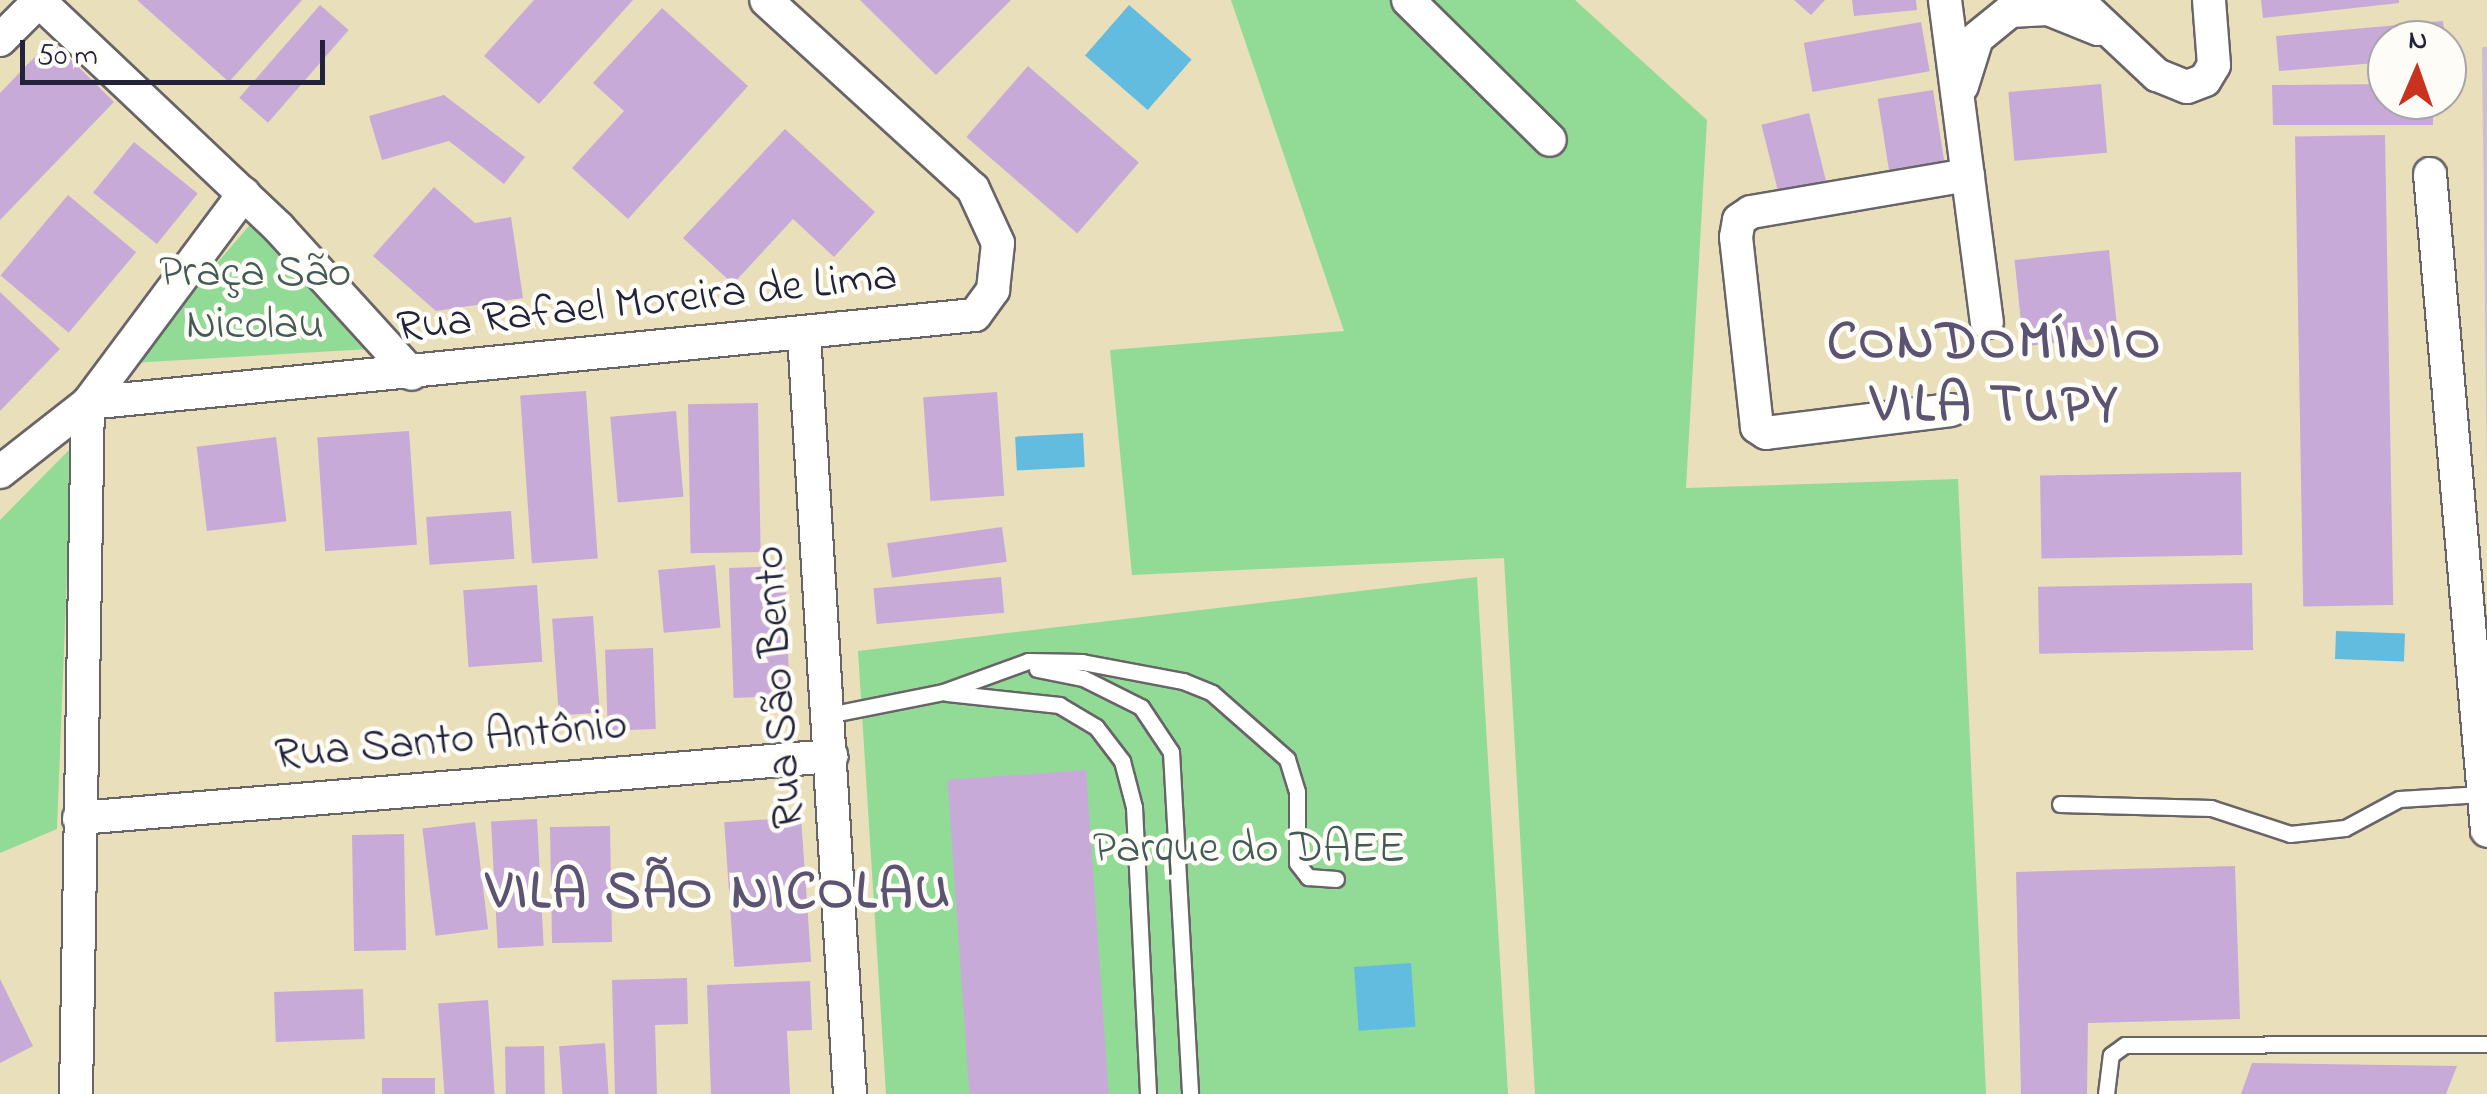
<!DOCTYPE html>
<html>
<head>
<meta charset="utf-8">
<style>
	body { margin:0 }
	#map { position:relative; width:2487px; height:1094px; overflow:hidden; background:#e9dfbb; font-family:"Indie Flower",sans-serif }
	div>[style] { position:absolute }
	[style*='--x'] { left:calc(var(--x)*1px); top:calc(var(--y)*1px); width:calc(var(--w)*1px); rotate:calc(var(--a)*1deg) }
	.industrial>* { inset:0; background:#cbbfd5 }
	.green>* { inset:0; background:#91db97 }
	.water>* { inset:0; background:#62bcdf; transform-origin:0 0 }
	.building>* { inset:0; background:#c8aad8; transform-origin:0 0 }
	.roads { filter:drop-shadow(2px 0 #686468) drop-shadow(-2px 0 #686468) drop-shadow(0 2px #686468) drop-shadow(0 -2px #686468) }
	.lane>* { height:15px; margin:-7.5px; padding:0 7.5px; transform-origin:7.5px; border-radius:7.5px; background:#fff }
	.street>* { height:32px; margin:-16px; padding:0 16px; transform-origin:16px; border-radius:16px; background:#fff }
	span { translate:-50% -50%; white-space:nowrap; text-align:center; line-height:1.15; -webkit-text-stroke:9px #fdfcf7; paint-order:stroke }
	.park-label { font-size:45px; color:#435a57 }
	.street-label { font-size:45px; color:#22223b }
	.district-label { font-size:55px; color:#5c5272; font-weight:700; letter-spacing:2.5px }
	.north { position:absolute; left:2367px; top:20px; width:100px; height:100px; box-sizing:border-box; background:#fdfcf7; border:2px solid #a5a5ac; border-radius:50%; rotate:2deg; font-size:28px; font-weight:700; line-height:40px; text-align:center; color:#22223b }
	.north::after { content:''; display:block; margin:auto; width:35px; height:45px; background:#c8321e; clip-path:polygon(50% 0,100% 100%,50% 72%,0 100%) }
	.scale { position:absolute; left:20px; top:40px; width:305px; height:45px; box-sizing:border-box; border:5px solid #22223b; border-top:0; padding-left:12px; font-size:30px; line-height:35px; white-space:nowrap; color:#22223b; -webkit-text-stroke:8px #fdfcf7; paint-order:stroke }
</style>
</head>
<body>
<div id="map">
	<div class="industrial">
		<i style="clip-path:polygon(2482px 47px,2487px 47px,2487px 481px)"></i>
	</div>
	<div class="green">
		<i style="clip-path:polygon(1231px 0,1575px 0,1707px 120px,1686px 488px,1958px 479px,1986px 1094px,1535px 1094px,1504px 558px,1132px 575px,1110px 350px,1344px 331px)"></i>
		<i style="clip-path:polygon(255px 219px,369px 349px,131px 363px)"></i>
		<i style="clip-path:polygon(72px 447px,57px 829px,0 853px,0 520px)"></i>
		<i style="clip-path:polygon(1477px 577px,1508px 1094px,886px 1094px,858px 651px)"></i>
	</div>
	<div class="water">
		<i style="left:1129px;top:5px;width:83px;height:67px;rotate:41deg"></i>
		<i style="left:1083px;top:433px;width:34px;height:68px;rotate:87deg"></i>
		<i style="left:2336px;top:631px;width:69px;height:28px;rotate:2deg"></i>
		<i style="left:1411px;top:963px;width:64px;height:57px;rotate:86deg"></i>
	</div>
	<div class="building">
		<i style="clip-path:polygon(137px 0,302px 0,229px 82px)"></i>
		<i style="clip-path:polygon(534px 0,633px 0,539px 104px,484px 56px)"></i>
		<i style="clip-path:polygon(860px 0,1011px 0,936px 75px)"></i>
		<i style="clip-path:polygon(1794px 0,1825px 0,1811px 15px)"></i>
		<i style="clip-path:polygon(1852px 0,1916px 0,1917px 10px,1854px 16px)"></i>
		<i style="clip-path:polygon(2261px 0,2399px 0,2399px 3px,2263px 18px)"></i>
		<i style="left:320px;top:5px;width:38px;height:123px;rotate:41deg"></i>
		<i style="clip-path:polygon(662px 8px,748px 86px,628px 219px,572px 168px,624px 111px,593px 83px)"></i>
		<i style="clip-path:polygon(2443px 21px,2445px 40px,2387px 40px,2387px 62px,2279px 71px,2276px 36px)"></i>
		<i style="left:1921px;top:22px;width:50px;height:119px;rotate:80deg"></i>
		<i style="clip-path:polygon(51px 40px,114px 102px,0 220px,0 93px)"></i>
		<i style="left:1028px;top:66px;width:147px;height:94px;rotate:41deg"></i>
		<i style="left:2101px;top:84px;width:69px;height:93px;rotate:85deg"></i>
		<i style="clip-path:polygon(2387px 84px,2387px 100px,2433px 100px,2433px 125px,2273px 125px,2272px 85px)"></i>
		<i style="left:1933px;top:90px;width:75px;height:56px;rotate:81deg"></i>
		<i style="clip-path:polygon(444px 95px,525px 157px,504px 184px,449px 141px,382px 160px,369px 116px)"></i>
		<i style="left:1809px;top:113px;width:73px;height:49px;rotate:76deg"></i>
		<i style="clip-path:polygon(785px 129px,875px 212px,834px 257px,793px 219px,733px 284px,683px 238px)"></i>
		<i style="left:2385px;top:135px;width:470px;height:90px;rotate:89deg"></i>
		<i style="left:134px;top:142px;width:82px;height:65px;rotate:39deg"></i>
		<i style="clip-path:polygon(434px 187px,475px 223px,511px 217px,523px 298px,436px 311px,373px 256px)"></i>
		<i style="left:68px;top:195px;width:89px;height:105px;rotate:40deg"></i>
		<i style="left:2109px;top:250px;width:87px;height:95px;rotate:84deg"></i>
		<i style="clip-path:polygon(0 292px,60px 349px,0 411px)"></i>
		<i style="left:586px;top:391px;width:168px;height:66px;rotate:86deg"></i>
		<i style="left:997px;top:392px;width:104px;height:74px;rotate:86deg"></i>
		<i style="left:758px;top:403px;width:149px;height:70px;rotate:89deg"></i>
		<i style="left:676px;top:411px;width:86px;height:66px;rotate:85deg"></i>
		<i style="left:409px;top:431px;width:114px;height:92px;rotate:86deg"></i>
		<i style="left:276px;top:437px;width:85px;height:80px;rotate:83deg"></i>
		<i style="left:2241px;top:472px;width:83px;height:201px;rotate:89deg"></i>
		<i style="left:511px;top:511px;width:48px;height:85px;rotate:86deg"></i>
		<i style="left:1002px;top:527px;width:35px;height:116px;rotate:82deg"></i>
		<i style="left:715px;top:565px;width:63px;height:57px;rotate:85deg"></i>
		<i style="left:785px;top:566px;width:130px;height:56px;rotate:88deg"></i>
		<i style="left:1001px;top:577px;width:36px;height:128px;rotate:85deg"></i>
		<i style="left:2252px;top:583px;width:67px;height:214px;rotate:89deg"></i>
		<i style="left:537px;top:585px;width:77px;height:74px;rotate:86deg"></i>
		<i style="left:593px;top:616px;width:97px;height:41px;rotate:86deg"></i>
		<i style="left:653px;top:648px;width:81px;height:48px;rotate:88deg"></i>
		<i style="left:1086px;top:770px;width:325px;height:139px;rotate:86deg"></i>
		<i style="left:801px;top:817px;width:145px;height:77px;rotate:86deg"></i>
		<i style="left:537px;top:819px;width:127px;height:46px;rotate:87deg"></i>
		<i style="left:475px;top:822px;width:108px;height:53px;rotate:83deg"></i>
		<i style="left:610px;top:826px;width:116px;height:60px;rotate:89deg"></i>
		<i style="left:404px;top:834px;width:116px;height:52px;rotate:89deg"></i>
		<i style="clip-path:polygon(2235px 866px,2240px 1019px,2088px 1023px,2087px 1094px,2021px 1094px,2016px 872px)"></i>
		<i style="clip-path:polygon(687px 978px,688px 1024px,655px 1025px,657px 1094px,615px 1094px,612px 980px)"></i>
		<i style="clip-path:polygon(0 979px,33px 1046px,0 1063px)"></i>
		<i style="clip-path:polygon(810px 981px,812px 1030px,787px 1031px,790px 1094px,711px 1094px,707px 985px)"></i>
		<i style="left:363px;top:989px;width:50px;height:89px;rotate:88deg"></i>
		<i style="left:488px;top:1000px;width:94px;height:50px;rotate:86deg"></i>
		<i style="left:605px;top:1043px;width:51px;height:46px;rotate:86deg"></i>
		<i style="left:544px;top:1046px;width:48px;height:39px;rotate:89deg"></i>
		<i style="clip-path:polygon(2252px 1063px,2457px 1066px,2446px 1094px,2241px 1094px)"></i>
		<i style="left:435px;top:1078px;width:16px;height:53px;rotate:90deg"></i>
	</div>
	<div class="roads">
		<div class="lane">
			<i style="--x:1037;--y:669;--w:47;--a:11.1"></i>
			<i style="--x:1083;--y:678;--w:65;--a:26.6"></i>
			<i style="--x:1141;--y:707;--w:54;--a:56.3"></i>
			<i style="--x:1171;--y:752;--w:343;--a:86.8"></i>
			<i style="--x:947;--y:693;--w:113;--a:6.1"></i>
			<i style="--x:1059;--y:705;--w:43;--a:30.7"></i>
			<i style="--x:1096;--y:727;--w:43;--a:52.6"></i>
			<i style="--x:1122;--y:761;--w:48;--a:75.4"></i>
			<i style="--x:1134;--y:807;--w:287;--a:87.2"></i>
			<i style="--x:828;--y:715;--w:117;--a:-11.3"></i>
			<i style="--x:943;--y:692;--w:90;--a:-20"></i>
			<i style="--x:1028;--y:661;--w:54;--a:1.1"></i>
			<i style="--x:1082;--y:662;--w:103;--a:10.7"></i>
			<i style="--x:1183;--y:681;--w:31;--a:22"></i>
			<i style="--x:1212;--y:693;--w:100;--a:41.3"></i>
			<i style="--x:1287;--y:759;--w:34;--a:73"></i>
			<i style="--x:1297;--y:792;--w:71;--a:90"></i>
			<i style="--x:1297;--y:863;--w:18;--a:52"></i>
			<i style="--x:1308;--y:877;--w:28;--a:4"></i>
			<i style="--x:2060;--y:804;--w:151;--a:1.5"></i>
			<i style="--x:2211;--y:808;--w:83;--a:18.2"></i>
			<i style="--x:2290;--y:834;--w:55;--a:-6.2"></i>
			<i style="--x:2345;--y:828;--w:61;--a:-28.2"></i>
			<i style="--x:2399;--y:799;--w:83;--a:-3.4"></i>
			<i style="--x:2106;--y:1094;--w:39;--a:-83"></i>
			<i style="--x:2111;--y:1055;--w:17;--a:-36"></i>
			<i style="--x:2125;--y:1045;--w:362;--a:-0.2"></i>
		</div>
		<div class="street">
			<i style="--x:38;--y:0;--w:332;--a:43.4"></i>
			<i style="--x:279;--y:228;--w:197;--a:47.7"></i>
			<i style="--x:1408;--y:0;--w:199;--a:44.6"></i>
			<i style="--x:1945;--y:0;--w:325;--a:82.6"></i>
			<i style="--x:2077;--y:0;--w:110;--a:43.2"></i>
			<i style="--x:2157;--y:75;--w:32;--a:22"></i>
			<i style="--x:2187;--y:87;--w:19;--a:-21"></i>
			<i style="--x:2205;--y:80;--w:17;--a:-59"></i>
			<i style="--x:2214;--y:65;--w:65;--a:-94.4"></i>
			<i style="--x:0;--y:40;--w:55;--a:-45"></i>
			<i style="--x:1962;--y:86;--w:50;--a:-72.6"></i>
			<i style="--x:1977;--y:38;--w:43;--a:-39.3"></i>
			<i style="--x:2010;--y:11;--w:38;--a:-3"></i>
			<i style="--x:2048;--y:9;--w:54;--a:21.8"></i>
			<i style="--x:2430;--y:174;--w:659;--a:85.04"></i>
			<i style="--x:804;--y:335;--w:760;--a:86.53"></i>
			<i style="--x:88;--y:403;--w:891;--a:-5.67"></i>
			<i style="--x:975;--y:315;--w:31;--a:-54"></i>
			<i style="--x:993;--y:290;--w:47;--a:-83.9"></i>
			<i style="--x:998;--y:243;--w:60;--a:-114.8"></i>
			<i style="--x:973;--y:189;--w:280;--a:-137.6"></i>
			<i style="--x:1951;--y:410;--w:186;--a:172.9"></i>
			<i style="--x:1766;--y:433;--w:11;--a:-146"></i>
			<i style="--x:1757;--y:427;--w:191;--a:-96.3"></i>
			<i style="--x:1736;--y:237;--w:17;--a:-80"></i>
			<i style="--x:1739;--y:220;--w:14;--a:-34"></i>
			<i style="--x:1751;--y:212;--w:220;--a:-9.7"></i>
			<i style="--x:0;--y:472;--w:112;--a:-38.1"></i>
			<i style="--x:88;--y:403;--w:261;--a:-53.3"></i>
			<i style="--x:79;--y:818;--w:755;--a:-4.71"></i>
			<i style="--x:76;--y:1094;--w:691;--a:-89.01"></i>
		</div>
	</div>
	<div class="park-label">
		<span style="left:255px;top:301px">Praça São<br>Nicolau</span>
		<span style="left:1249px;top:851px">Parque do DAEE</span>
	</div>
	<div class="street-label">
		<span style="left:647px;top:304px;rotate:-6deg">Rua Rafael Moreira de Lima</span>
		<span style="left:781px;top:687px;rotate:-94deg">Rua São Bento</span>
		<span style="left:451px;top:742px;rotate:-5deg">Rua Santo Antônio</span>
	</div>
	<div class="district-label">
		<span style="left:1995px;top:376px">CONDOMÍNIO<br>VILA TUPY</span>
		<span style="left:719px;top:895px">VILA SÃO NICOLAU</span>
	</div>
	<div class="north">N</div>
	<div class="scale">50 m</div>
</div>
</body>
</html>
